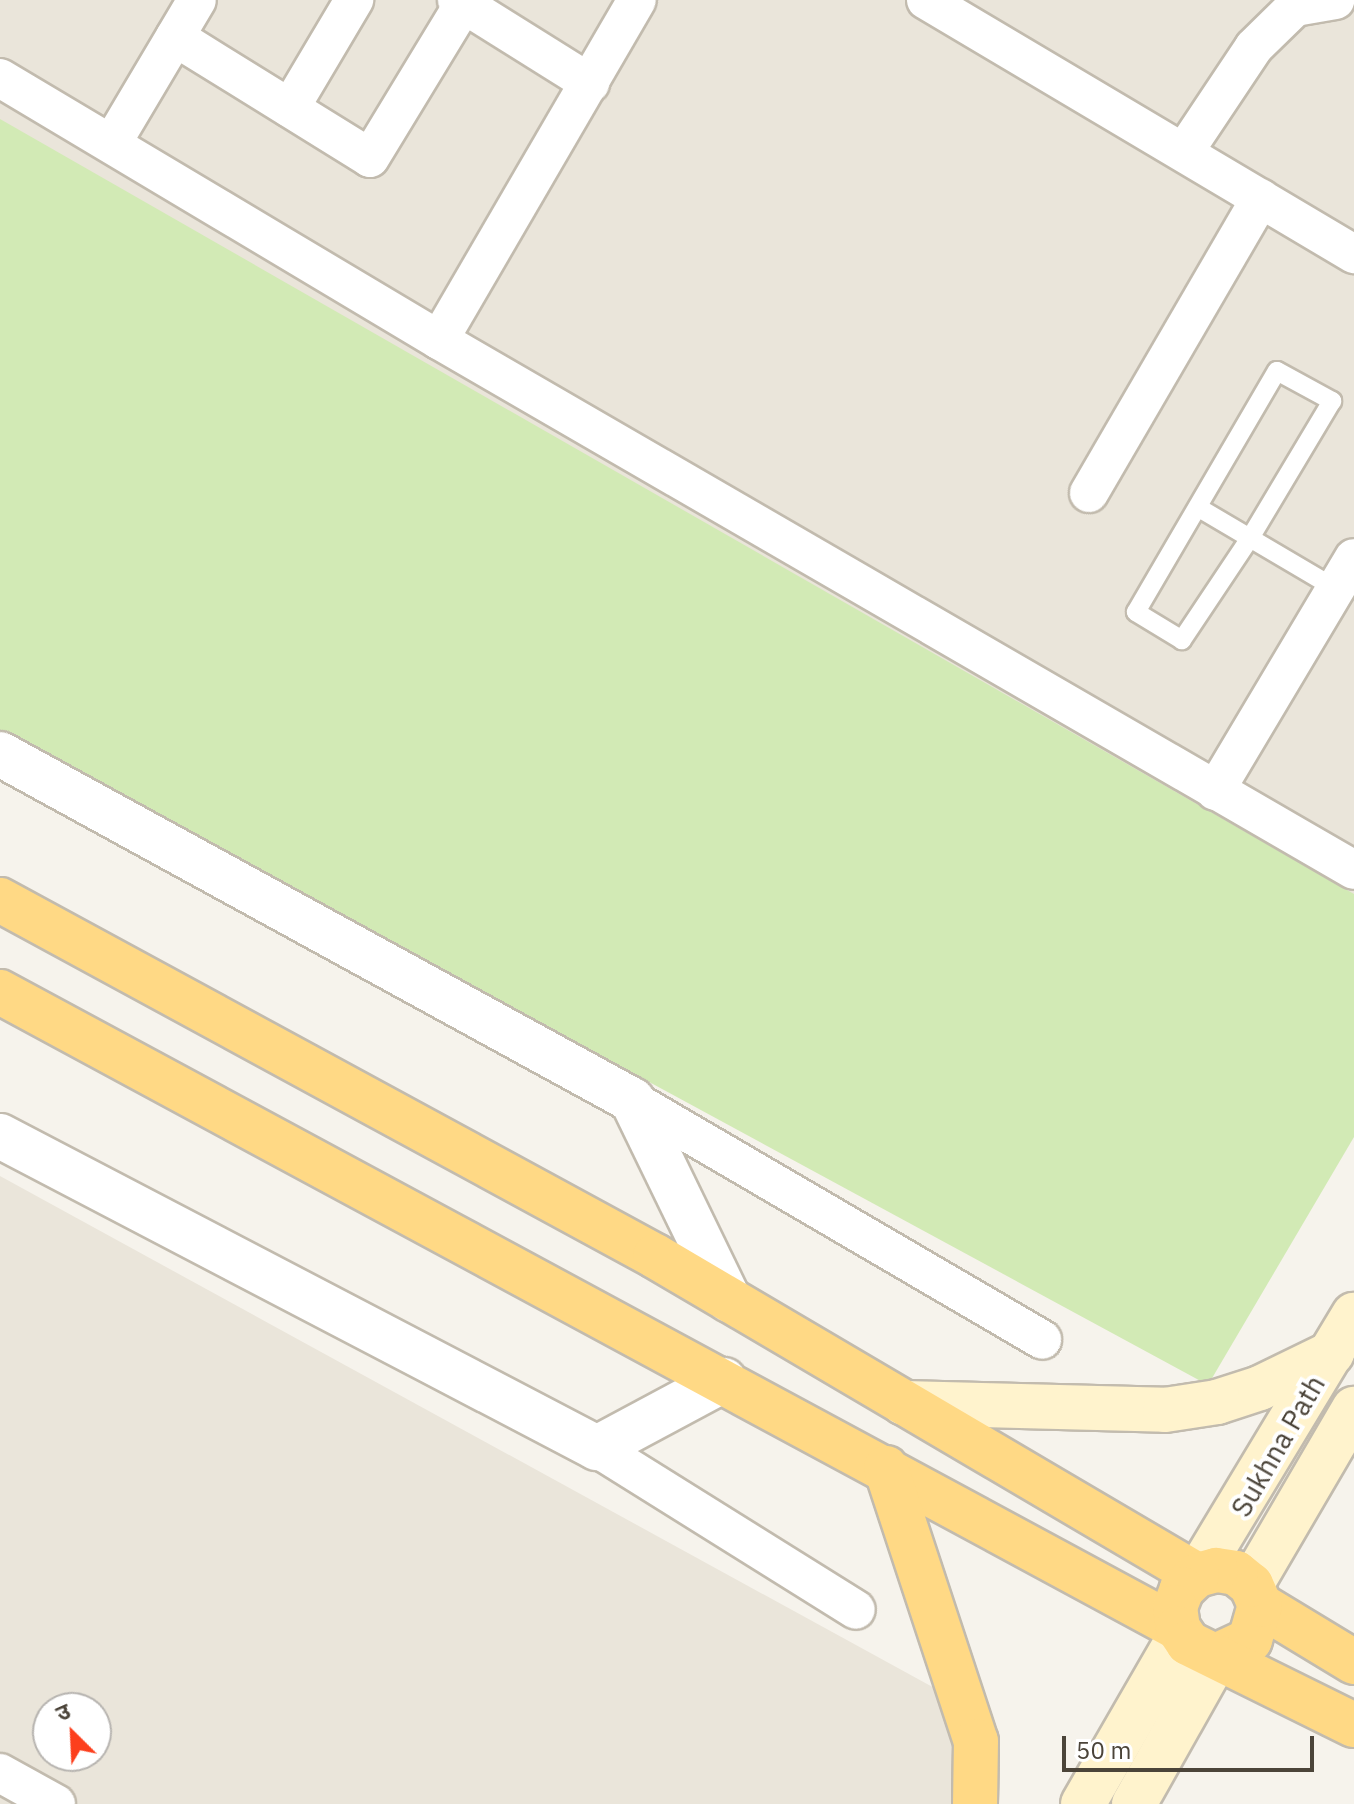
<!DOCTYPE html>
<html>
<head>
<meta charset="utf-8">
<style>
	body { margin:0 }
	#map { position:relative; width:1354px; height:1804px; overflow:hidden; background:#f6f3ec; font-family:"IBM Plex Sans","Noto Sans Devanagari",sans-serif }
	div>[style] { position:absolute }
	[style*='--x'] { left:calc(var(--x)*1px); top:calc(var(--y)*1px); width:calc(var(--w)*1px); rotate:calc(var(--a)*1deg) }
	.residential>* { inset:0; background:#eae5da }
	.green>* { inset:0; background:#d2eab5 }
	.roads { filter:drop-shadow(2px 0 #c2bbae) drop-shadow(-2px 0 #c2bbae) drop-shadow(0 2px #c2bbae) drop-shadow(0 -2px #c2bbae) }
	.service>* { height:18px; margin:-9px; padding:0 9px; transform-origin:9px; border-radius:9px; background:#fff }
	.minor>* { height:38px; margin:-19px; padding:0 19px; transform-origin:19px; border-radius:19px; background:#fff }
	.tertiary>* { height:44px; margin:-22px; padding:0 22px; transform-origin:22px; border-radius:22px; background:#fff }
	.secondary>* { height:44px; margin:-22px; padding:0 22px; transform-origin:22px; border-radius:22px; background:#fff3cd }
	.trunk>* { height:44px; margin:-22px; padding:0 22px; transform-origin:22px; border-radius:22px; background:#ffd985 }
	span { translate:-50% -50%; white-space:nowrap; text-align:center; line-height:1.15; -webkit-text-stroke:8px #fff; paint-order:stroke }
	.street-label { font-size:28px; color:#4b4439 }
	.north { position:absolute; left:32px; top:1692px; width:80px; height:80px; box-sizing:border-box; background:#fff; border:2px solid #b7b4b0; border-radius:50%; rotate:336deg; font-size:22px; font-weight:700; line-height:32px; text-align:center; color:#4b4439 }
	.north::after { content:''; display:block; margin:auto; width:28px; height:36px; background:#fc3f1d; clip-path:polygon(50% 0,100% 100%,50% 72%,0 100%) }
	.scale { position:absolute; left:1062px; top:1736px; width:252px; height:36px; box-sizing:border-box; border:4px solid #4b4439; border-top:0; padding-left:10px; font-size:24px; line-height:28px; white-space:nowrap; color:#4b4439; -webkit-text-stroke:6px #fff; paint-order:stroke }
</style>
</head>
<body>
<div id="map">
	<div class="residential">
		<i style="clip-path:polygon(0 0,1354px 0,1354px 1137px,0 730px)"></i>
		<i style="clip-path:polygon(evenodd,0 1176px,949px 1696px,957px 1804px,0 1804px,0 1176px,48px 1708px,96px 1708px,96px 1756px,48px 1756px,48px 1708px)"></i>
	</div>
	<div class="green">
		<i style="clip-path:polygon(0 119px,1354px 894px,1354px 1137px,1208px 1385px,0 730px)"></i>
	</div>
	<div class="roads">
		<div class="service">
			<i style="--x:1277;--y:371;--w:63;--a:28.6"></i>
			<i style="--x:1332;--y:401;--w:160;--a:120.9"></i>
			<i style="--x:1250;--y:538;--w:123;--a:123.7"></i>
			<i style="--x:1182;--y:640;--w:54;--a:-148.7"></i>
			<i style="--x:1136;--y:612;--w:279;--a:-59.7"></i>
			<i style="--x:1199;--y:508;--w:158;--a:30.5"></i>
		</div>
		<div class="minor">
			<i style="--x:457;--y:0;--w:157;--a:32"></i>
			<i style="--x:926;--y:0;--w:498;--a:30.7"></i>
			<i style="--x:175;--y:37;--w:229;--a:31.8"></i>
			<i style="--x:370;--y:158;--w:185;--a:-58.7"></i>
			<i style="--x:0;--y:78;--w:511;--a:30.83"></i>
			<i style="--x:439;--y:340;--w:1057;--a:30.08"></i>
			<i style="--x:290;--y:108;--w:126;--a:-59.3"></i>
			<i style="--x:112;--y:143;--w:166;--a:-59.3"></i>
			<i style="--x:1184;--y:152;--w:126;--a:-56.3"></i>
			<i style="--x:1254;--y:47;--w:57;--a:-44.3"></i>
			<i style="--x:1295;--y:7;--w:41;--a:-9.9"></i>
			<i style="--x:439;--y:340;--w:393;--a:-59.8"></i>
			<i style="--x:1089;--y:493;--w:341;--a:-59.8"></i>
			<i style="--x:1215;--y:791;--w:271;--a:-59.2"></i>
			<i style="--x:632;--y:1100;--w:475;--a:30.3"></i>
			<i style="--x:597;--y:1448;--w:305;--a:32"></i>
			<i style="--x:0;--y:1773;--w:64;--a:29"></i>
		</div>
		<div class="tertiary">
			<i style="--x:0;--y:754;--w:721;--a:28.7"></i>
			<i style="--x:632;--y:1100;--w:222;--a:64.1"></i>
			<i style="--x:0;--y:1136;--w:674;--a:27.59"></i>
			<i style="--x:597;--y:1448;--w:144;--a:-28.2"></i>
		</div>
		<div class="secondary">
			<i style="--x:904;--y:1403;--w:261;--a:1.5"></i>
			<i style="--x:1165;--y:1410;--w:53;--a:-8.7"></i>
			<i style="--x:1217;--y:1402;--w:45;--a:-18"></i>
			<i style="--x:1260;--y:1388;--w:80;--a:-25.9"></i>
			<i style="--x:1197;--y:1575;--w:304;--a:-58.9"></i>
			<i style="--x:1251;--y:1585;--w:204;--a:-59.7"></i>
			<i style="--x:1083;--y:1804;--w:196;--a:-60"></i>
			<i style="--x:1134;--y:1804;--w:171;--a:-60.6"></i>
		</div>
		<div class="trunk">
			<i style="--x:0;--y:900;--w:745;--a:28.52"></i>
			<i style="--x:655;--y:1256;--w:629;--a:30.48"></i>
			<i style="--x:0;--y:992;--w:1339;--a:28.36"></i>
			<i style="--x:886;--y:1468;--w:287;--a:71.8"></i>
			<i style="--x:976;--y:1741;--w:63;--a:90.9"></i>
			<i style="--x:1260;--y:1605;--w:110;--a:31.2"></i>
			<i style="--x:1218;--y:1655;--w:35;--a:-25"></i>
			<i style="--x:1250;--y:1640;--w:36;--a:-74"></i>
			<i style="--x:1260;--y:1605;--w:22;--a:-114"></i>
			<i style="--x:1251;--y:1585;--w:19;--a:-141"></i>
			<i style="--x:1236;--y:1573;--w:20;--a:-171"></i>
			<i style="--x:1216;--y:1570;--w:20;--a:165"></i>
			<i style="--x:1197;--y:1575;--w:21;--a:137"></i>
			<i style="--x:1182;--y:1589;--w:19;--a:111"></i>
			<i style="--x:1175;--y:1607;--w:21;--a:82"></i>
			<i style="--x:1178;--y:1628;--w:18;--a:56"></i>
			<i style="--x:1188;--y:1643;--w:185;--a:26.3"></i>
		</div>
	</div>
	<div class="street-label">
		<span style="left:1278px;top:1446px;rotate:-60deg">Sukhna Path</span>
	</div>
	<div class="north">उ</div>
	<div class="scale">50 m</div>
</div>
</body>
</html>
